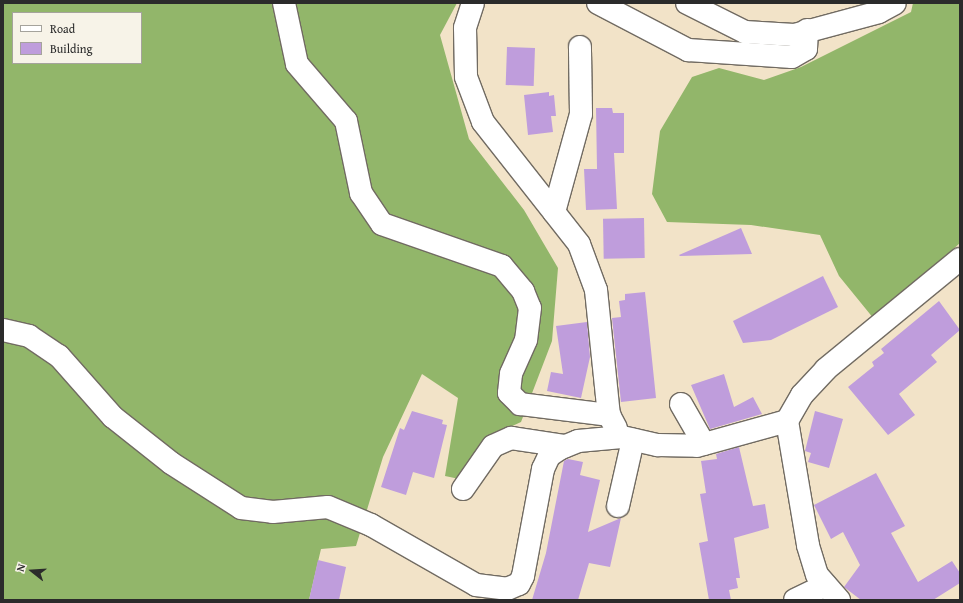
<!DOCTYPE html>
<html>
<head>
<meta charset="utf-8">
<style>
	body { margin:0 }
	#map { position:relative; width:963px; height:603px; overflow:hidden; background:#f2e3c8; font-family:"Gentium Book Plus",serif }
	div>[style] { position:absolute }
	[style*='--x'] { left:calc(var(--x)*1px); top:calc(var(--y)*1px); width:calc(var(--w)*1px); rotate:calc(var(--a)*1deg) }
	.forest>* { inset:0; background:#92b66a }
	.building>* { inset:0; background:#bf9ddc; transform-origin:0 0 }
	.roads { filter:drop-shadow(1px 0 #716b62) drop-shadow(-1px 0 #716b62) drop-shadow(0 1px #716b62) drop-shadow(0 -1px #716b62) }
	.street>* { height:22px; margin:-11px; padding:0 11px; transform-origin:11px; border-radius:11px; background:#fff }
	span { translate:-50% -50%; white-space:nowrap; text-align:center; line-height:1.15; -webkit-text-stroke:3.5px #f7f3e8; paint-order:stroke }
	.frame { position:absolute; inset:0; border:4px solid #2b2b2b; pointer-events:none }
	.legend { position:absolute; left:12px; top:12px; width:130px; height:52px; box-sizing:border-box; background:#f7f3e8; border:1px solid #a5a39c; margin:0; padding:5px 7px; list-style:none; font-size:12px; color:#2b2b2b }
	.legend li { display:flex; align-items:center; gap:8px; height:20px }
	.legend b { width:20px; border:1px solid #a5a39c }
	.north { position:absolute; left:12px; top:551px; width:40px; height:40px; -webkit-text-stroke:3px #f7f3e8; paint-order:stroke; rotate:287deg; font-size:11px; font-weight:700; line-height:16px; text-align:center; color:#2b2b2b }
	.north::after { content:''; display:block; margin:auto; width:14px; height:18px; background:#2b2b2b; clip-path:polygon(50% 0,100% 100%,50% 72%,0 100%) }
</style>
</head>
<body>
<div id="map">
	<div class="forest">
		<i style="clip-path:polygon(evenodd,3px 3px,457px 3px,440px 35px,469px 139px,524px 210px,558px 268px,552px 341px,521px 422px,486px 438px,469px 481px,445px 476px,458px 398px,422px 374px,383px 457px,356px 546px,321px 549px,309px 600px,3px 600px,3px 3px,13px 13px,141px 13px,141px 63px,13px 63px,13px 13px)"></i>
		<i style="clip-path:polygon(913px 3px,960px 3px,960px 243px,874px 319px,839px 276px,820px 235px,751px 225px,667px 222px,652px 194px,660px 131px,692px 77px,719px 68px,764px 80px,801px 67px,911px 12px)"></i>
	</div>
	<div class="building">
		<i style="left:507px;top:47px;width:28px;height:38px;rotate:2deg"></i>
		<i style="clip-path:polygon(549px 92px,549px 96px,554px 95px,556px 116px,551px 116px,553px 132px,528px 135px,524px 95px)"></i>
		<i style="clip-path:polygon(596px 108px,612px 108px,613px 113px,624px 113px,624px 153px,614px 153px,617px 209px,586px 210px,584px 169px,597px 169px)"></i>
		<i style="left:644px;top:218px;width:40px;height:41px;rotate:89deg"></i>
		<i style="clip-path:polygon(741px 228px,752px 254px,680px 256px,679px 255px)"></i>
		<i style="clip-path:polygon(823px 276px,838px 307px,771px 340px,743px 343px,733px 321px)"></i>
		<i style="clip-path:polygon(645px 292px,656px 398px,621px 402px,612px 318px,621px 317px,619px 301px,625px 300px,625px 294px)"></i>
		<i style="clip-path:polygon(939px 301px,960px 330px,931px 355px,937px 362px,899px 394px,915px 415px,888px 435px,848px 387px,874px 366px,872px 362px,884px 353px,881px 349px)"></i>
		<i style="clip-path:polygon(587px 322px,590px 357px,581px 398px,547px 391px,551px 372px,563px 374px,556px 326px)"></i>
		<i style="clip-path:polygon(724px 374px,734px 407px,753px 397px,762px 414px,710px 429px,691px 385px)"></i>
		<i style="clip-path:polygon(412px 411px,443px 420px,442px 424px,447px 425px,434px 478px,413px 472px,406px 495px,381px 487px,400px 428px,404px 430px)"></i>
		<i style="clip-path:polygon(815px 411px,843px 419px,829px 468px,808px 462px,811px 453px,805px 451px)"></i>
		<i style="clip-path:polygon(739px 447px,753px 506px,765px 504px,769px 528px,734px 538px,740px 578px,736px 578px,738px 588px,729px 590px,731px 600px,709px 600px,699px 543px,708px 541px,700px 494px,706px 493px,701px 461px,717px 459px,716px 454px)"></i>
		<i style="clip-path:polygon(568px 459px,583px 462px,580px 475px,600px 480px,588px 532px,621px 518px,610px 567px,589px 563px,578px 600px,532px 600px,546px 553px,564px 461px)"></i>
		<i style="clip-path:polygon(876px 473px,905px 526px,891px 533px,918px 582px,952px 561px,960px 573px,960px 583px,933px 600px,861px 600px,844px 587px,860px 565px,843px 532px,831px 539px,814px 505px)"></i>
		<i style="clip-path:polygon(318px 560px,346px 567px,339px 600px,309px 600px)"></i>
	</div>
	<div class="roads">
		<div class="street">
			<i style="--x:284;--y:3;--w:62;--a:78"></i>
			<i style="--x:297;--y:64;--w:75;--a:49.3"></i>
			<i style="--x:346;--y:121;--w:74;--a:78.2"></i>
			<i style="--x:361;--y:193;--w:37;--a:56"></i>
			<i style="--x:382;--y:224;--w:127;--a:19.3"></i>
			<i style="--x:502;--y:266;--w:33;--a:50"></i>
			<i style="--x:523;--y:291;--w:18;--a:68"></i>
			<i style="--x:530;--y:308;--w:32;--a:97"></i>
			<i style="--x:526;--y:340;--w:37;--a:114"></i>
			<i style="--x:511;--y:374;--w:19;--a:96"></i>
			<i style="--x:509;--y:393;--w:16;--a:45"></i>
			<i style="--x:520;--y:404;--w:90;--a:7"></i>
			<i style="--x:473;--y:3;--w:26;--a:108"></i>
			<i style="--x:465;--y:28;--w:49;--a:88.8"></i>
			<i style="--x:466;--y:77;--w:48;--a:69.3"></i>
			<i style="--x:483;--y:122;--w:155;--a:51.8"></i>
			<i style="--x:579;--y:244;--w:49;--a:69.7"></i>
			<i style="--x:596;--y:290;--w:126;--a:84.1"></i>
			<i style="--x:609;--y:415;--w:15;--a:62"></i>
			<i style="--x:598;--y:3;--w:102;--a:27.6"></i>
			<i style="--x:688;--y:50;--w:104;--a:3.9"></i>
			<i style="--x:792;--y:57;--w:16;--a:-30"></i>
			<i style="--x:806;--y:49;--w:19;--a:-87"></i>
			<i style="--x:687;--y:3;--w:65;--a:26.6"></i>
			<i style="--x:745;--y:32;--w:49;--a:3.5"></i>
			<i style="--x:794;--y:35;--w:88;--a:-15.1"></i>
			<i style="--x:879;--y:12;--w:18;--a:-29"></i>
			<i style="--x:554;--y:212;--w:102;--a:-74.6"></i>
			<i style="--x:581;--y:114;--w:67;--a:-90.9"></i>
			<i style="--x:3;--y:330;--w:27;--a:13"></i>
			<i style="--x:29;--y:336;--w:36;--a:34"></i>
			<i style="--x:59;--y:356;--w:81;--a:48.5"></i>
			<i style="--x:113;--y:417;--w:74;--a:38.4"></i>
			<i style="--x:171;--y:463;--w:83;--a:32.7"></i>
			<i style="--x:241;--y:508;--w:32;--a:7"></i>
			<i style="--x:273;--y:512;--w:55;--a:-5.2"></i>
			<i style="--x:328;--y:507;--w:47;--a:22.7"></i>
			<i style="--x:371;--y:525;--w:121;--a:29.7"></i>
			<i style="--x:476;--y:585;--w:31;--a:7"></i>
			<i style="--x:507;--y:589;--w:13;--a:-23"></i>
			<i style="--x:519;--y:584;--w:9;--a:-63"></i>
			<i style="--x:523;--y:576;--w:109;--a:-79.4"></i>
			<i style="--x:543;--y:469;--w:14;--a:-65"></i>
			<i style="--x:549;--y:456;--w:14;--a:-34"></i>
			<i style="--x:561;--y:448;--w:18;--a:-22"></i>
			<i style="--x:578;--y:441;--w:44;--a:-5.2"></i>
			<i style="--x:622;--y:437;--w:37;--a:13"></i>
			<i style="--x:658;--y:445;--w:39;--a:1"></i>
			<i style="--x:697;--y:446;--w:93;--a:-15.5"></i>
			<i style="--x:681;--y:404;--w:46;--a:60.1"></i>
			<i style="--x:463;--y:489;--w:52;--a:-55.1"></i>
			<i style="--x:493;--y:446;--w:20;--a:-24"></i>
			<i style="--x:511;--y:438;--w:55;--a:8.4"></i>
			<i style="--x:618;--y:506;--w:68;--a:-77.2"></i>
			<i style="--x:795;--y:600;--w:34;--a:-26"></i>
			<i style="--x:839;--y:600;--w:33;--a:-131"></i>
			<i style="--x:817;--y:575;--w:31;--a:-107"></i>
			<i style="--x:808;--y:545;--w:126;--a:-99.6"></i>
			<i style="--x:787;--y:421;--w:30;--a:-60"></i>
			<i style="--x:802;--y:395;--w:35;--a:-47"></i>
			<i style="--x:826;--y:369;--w:173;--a:-39.4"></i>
		</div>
	</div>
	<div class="frame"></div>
	<ul class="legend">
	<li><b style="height:5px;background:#fff"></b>Road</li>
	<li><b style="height:11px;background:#bf9ddc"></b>Building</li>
	</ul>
	<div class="north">N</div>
</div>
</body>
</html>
